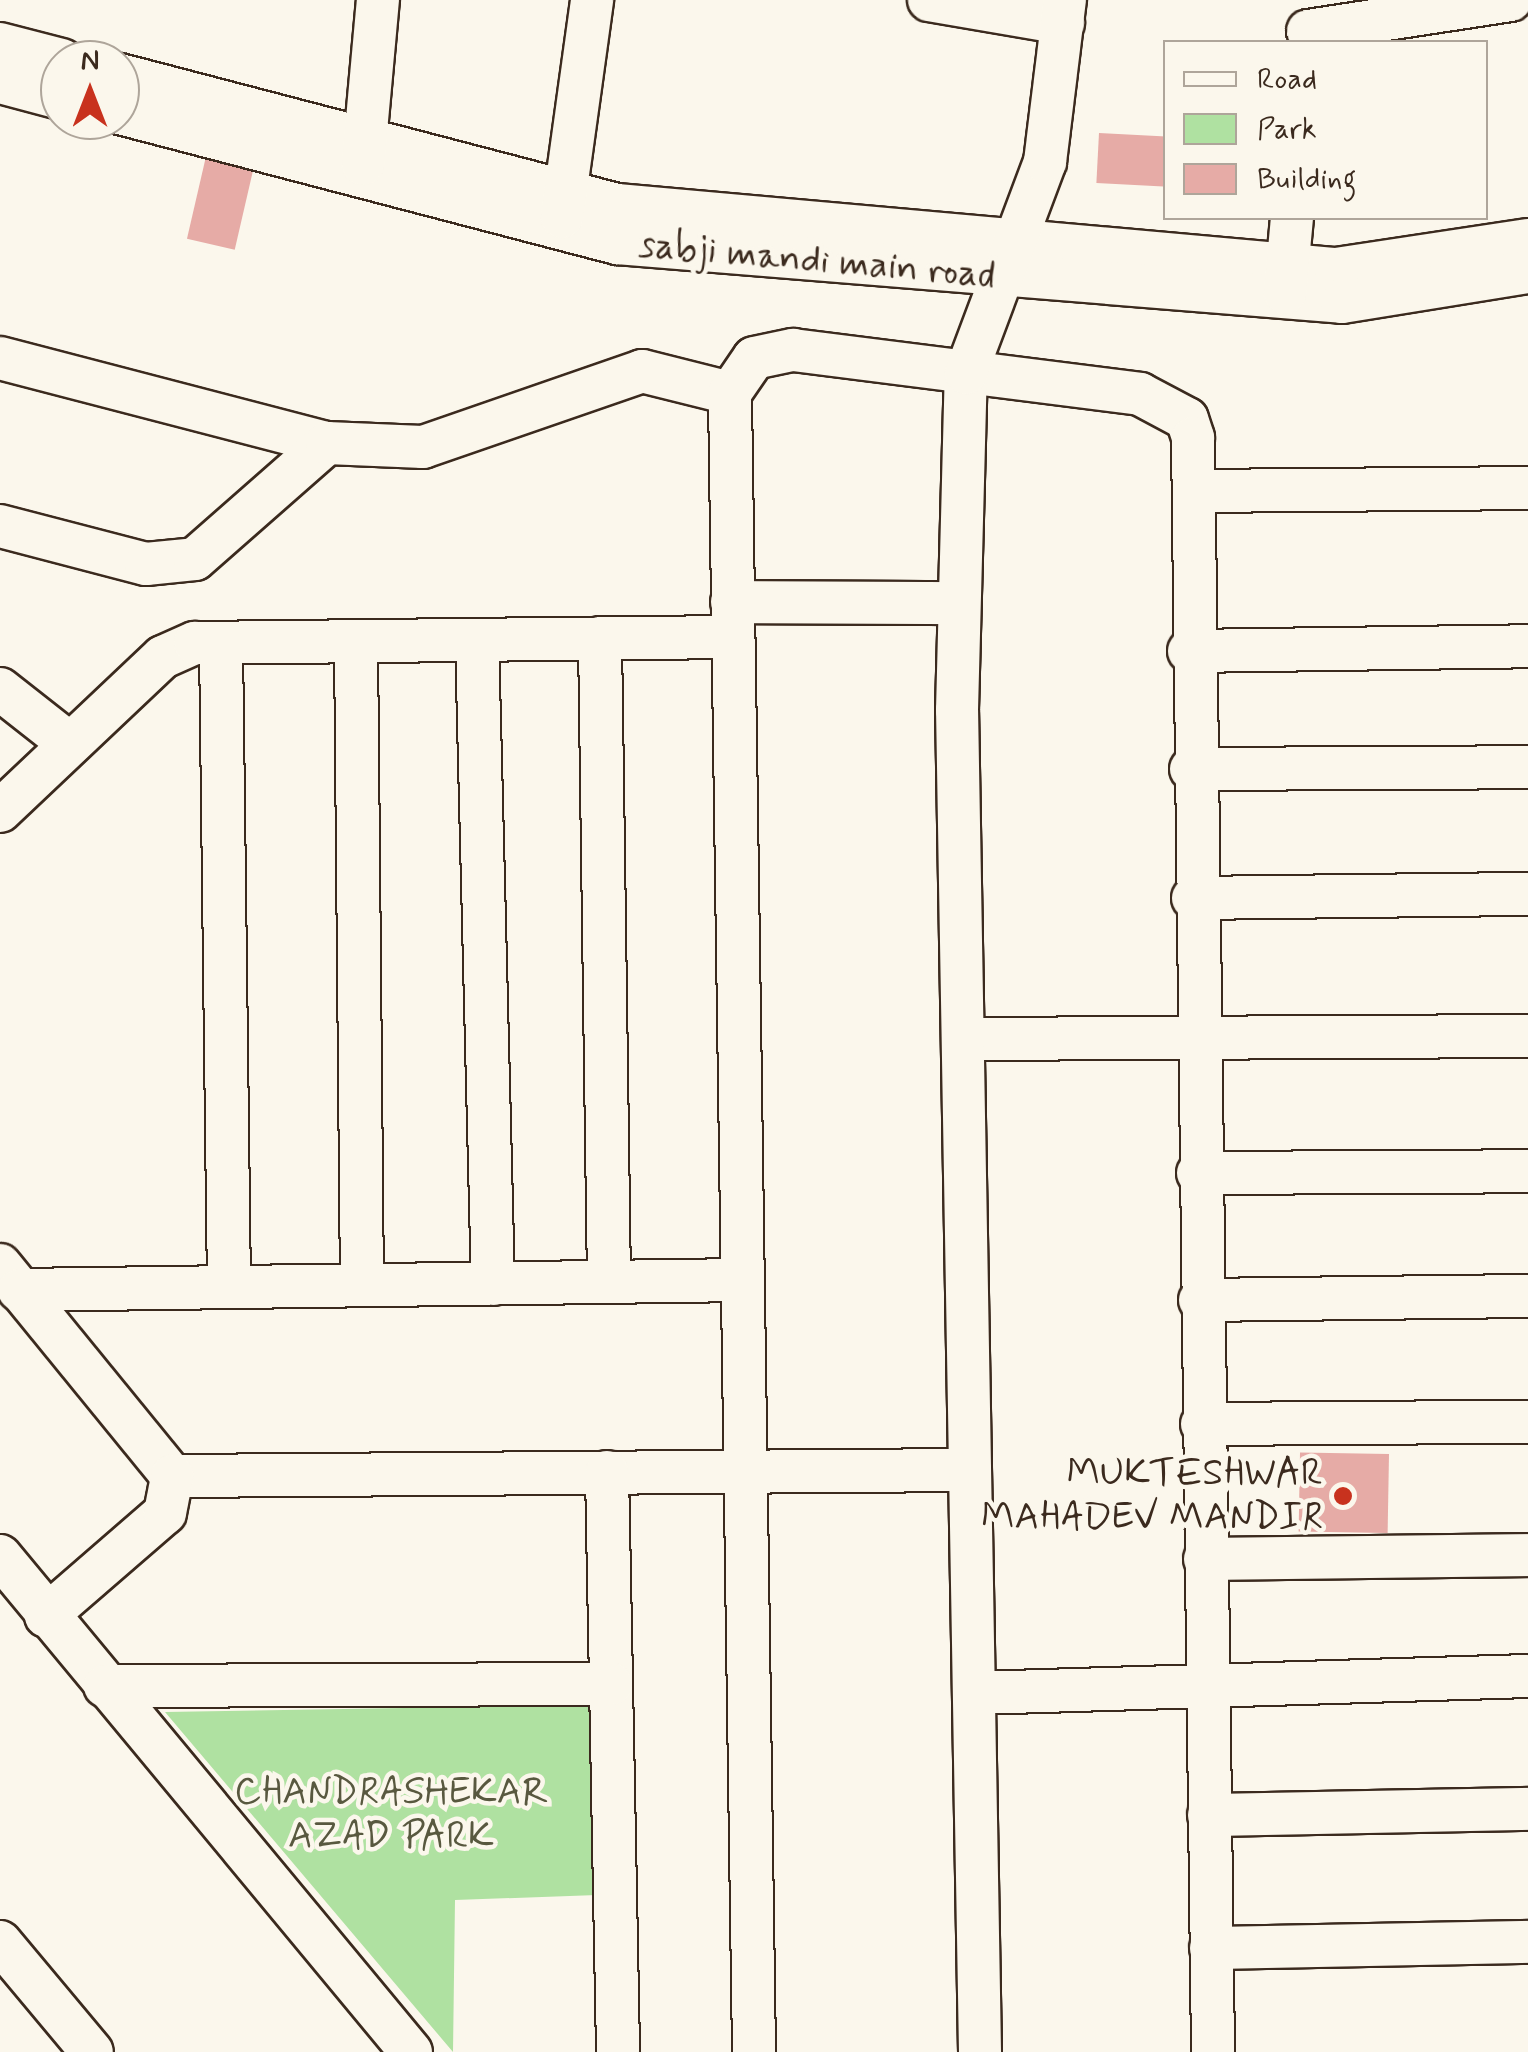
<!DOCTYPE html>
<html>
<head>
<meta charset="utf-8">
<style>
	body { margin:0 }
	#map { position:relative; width:1528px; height:2052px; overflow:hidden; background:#fbf7ec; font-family:Mynerve,sans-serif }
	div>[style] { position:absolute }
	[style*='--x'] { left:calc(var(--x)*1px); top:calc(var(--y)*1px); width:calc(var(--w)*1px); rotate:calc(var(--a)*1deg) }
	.green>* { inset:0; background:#afe1a1 }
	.building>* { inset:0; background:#e6aba6; transform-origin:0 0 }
	.roads { filter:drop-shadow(2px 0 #3b2a1e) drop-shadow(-2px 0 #3b2a1e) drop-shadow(0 2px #3b2a1e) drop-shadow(0 -2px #3b2a1e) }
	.minor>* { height:42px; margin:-21px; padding:0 21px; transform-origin:21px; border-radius:21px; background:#fbf7ec }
	.dots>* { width:28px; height:28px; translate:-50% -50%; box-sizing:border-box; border:5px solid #fbf7ec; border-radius:50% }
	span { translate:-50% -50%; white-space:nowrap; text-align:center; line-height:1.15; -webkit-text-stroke:9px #fbf7ec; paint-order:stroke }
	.street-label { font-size:38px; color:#3b2a1e }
	.poi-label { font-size:38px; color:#3b2a1e }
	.right { translate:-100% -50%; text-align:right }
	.park-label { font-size:38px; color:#58583f }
	.legend { position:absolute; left:1163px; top:40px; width:325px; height:180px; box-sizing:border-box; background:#fbf7ec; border:2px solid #aea59a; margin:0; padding:12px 18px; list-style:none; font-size:30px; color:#3b2a1e }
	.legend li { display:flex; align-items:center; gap:20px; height:50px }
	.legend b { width:50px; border:2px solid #aea59a }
	.north { position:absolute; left:40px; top:40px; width:100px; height:100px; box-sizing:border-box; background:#fbf7ec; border:2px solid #aea59a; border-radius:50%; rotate:0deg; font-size:28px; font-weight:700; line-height:40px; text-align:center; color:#3b2a1e }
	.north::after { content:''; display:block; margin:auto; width:35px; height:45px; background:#c8321e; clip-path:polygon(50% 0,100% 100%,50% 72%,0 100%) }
</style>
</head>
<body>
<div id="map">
	<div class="green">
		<i style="clip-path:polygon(591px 1705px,597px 1895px,455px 1900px,453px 2052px,165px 1712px)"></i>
	</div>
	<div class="building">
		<i style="left:1099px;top:133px;width:67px;height:50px;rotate:3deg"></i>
		<i style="left:207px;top:152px;width:49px;height:89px;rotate:13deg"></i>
		<i style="left:1389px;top:1454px;width:79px;height:89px;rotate:91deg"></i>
	</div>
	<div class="roads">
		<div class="minor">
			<i style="--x:929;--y:0;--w:136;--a:9.7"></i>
			<i style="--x:1308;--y:31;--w:205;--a:-8.7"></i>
			<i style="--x:0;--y:44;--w:64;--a:14.5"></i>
			<i style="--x:120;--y:75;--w:514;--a:14.66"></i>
			<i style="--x:617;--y:205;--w:722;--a:5.09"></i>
			<i style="--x:1336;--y:269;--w:194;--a:-8.6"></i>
			<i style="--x:0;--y:82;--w:62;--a:14.9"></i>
			<i style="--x:120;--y:113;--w:514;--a:14.66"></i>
			<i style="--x:617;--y:243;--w:727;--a:4.65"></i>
			<i style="--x:1342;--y:302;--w:188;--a:-9.2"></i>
			<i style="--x:363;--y:164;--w:165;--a:-84.8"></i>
			<i style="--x:562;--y:217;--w:219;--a:-82.1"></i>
			<i style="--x:1285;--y:293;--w:75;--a:-84.7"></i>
			<i style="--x:0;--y:358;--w:338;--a:14.6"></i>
			<i style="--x:1195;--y:491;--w:333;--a:-0.5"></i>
			<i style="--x:0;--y:526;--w:151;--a:14.6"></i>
			<i style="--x:146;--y:564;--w:49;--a:-5.8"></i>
			<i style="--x:195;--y:559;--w:176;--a:-41.3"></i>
			<i style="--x:327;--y:443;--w:96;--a:2.4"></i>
			<i style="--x:423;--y:447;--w:232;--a:-19.1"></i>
			<i style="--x:642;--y:371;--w:91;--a:14"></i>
			<i style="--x:732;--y:602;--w:227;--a:0.3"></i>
			<i style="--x:600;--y:638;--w:644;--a:89.2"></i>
			<i style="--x:477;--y:640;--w:644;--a:88.58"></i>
			<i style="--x:356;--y:642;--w:643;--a:89.47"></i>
			<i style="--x:221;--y:643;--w:644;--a:89.29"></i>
			<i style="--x:1189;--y:651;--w:339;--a:-0.8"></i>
			<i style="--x:0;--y:689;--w:89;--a:38.2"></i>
			<i style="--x:1191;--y:769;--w:337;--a:-0.3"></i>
			<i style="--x:0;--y:811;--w:224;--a:-43.4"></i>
			<i style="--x:163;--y:657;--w:35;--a:-24"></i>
			<i style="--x:195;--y:643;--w:537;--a:-0.64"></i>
			<i style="--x:1193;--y:898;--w:335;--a:-0.7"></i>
			<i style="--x:963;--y:1039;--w:565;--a:-0.3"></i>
			<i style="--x:1198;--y:1173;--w:330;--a:-0.3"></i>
			<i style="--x:0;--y:1265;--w:272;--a:50.8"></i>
			<i style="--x:172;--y:1476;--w:798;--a:-0.43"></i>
			<i style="--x:19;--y:1290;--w:723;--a:-0.79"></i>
			<i style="--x:1200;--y:1300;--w:328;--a:-0.7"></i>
			<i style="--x:1202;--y:1424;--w:326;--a:-0.4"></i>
			<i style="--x:607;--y:1472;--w:580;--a:88.91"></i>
			<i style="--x:0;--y:1556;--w:644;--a:50.35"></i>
			<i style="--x:1205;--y:1559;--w:323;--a:-0.7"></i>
			<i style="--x:46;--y:1616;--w:157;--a:-40.9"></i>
			<i style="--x:165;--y:1513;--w:38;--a:-79"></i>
			<i style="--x:105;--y:1686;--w:506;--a:-0.23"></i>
			<i style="--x:978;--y:1693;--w:550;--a:-1.77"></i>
			<i style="--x:1209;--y:1815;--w:319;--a:-1.1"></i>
			<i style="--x:0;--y:1942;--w:143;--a:50.1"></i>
			<i style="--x:1211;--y:1948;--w:317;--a:-1.1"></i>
			<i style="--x:754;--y:2052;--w:1659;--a:-90.83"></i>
			<i style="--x:730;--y:393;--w:42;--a:-55.6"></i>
			<i style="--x:754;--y:358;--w:40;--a:-12"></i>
			<i style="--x:793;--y:350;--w:350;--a:7.2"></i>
			<i style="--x:1140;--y:394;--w:53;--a:28"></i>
			<i style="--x:1187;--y:419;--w:20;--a:72"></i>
			<i style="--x:1193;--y:438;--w:1614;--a:89.29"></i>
			<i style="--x:980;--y:2052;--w:1342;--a:-90.98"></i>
			<i style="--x:957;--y:710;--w:337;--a:-88.5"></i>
			<i style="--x:966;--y:373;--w:225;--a:-69.5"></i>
			<i style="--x:1045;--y:162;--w:163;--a:-83"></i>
		</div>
	</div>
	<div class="dots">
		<i style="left:1343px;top:1496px;background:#c8321e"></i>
	</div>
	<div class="street-label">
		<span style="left:817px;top:261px;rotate:5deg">sabji mandi main road</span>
	</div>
	<div class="poi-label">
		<span class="right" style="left:1323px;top:1496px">MUKTESHWAR<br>MAHADEV MANDIR</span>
	</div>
	<div class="park-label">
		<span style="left:391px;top:1815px">CHANDRASHEKAR<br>AZAD PARK</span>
	</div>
	<ul class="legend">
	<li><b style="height:12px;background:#fbf7ec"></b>Road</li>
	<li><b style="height:28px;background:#afe1a1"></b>Park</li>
	<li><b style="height:28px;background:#e6aba6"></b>Building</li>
	</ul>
	<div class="north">N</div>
</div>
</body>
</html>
